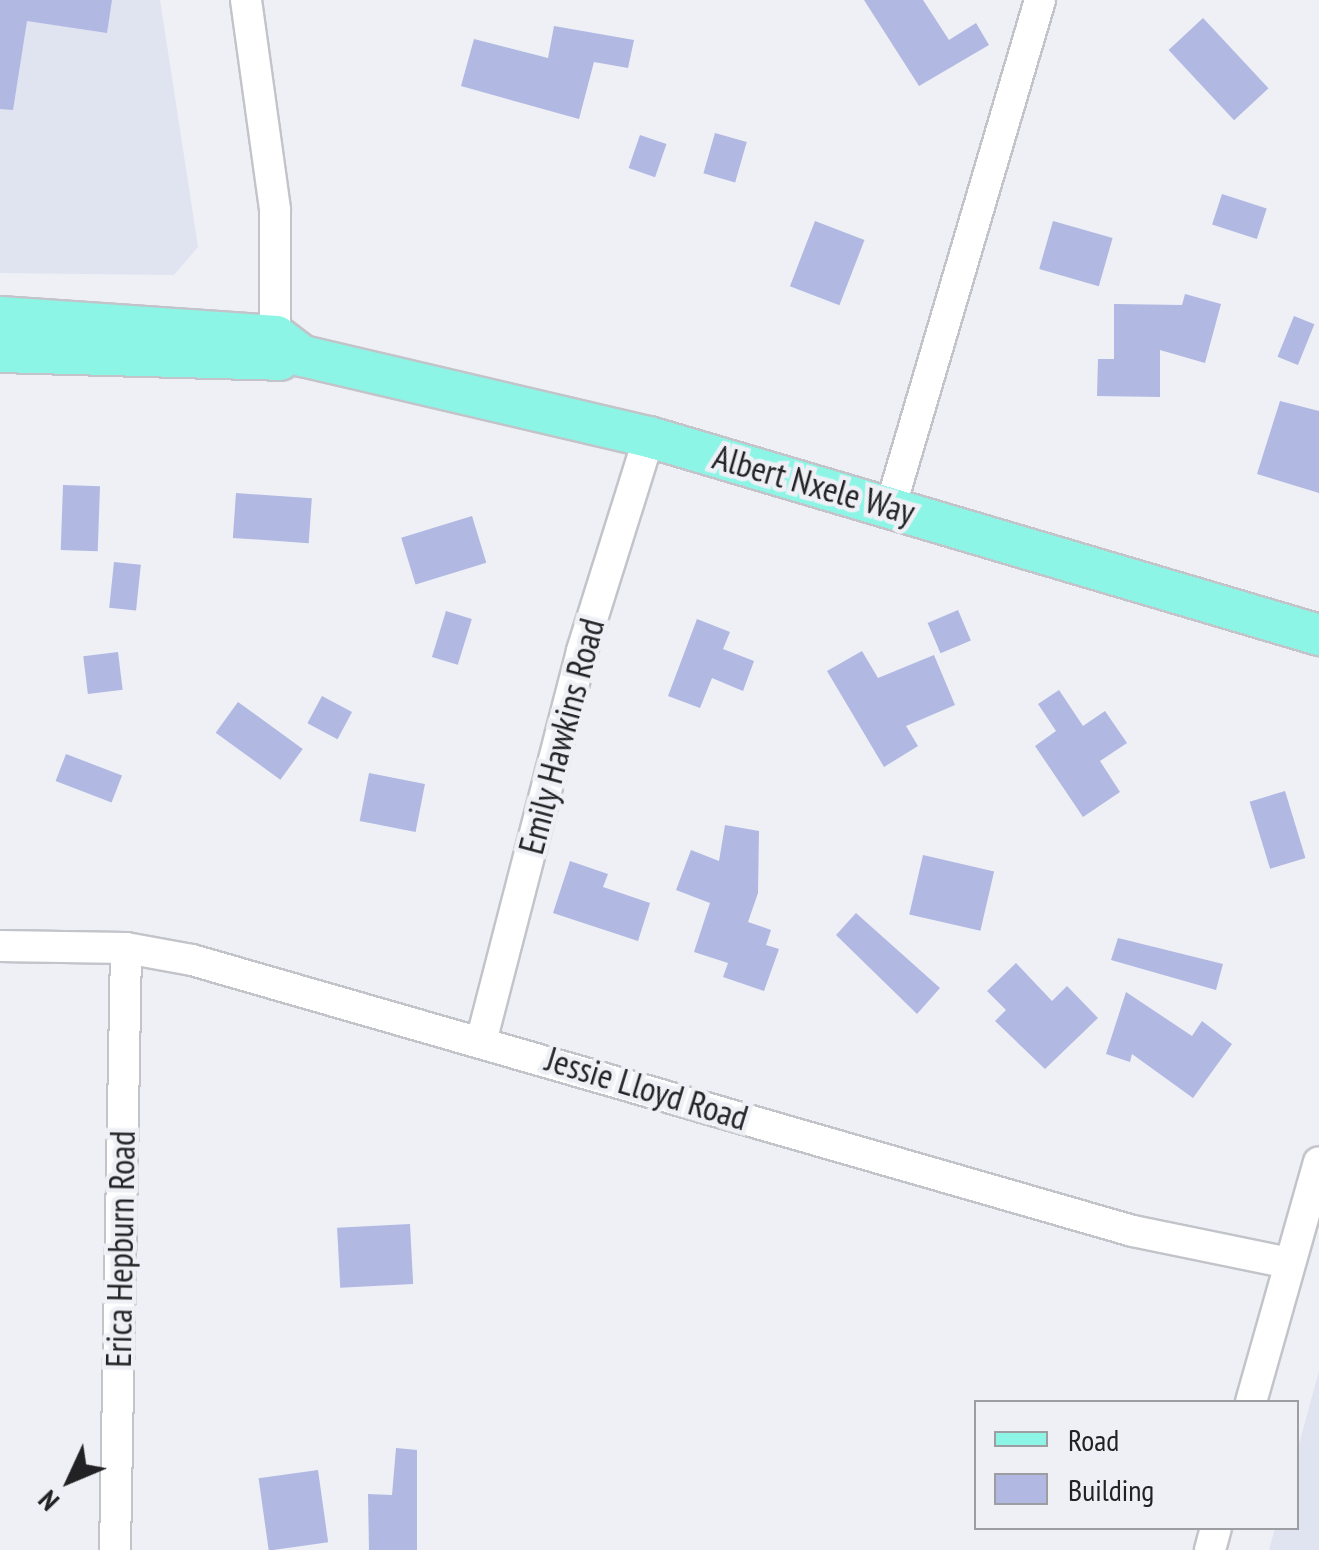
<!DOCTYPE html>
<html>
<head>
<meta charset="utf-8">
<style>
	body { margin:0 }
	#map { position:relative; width:1319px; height:1550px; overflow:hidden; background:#eef0f6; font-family:"PT Sans Narrow",sans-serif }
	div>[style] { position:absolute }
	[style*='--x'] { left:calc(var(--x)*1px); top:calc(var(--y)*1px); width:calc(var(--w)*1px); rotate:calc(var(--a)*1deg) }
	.built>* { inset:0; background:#e0e3f0 }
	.building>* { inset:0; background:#b1b8e2; transform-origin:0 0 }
	.roads { filter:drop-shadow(2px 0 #c2c4ca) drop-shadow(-2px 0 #c2c4ca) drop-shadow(0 2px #c2c4ca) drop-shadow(0 -2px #c2c4ca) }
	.minor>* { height:30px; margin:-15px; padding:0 15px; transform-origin:15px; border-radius:15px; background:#fff }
	.major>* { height:40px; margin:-20px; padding:0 20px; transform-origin:20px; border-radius:20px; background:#8df5e6 }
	span { translate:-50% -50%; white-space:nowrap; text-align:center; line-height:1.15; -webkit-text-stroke:9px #eef0f6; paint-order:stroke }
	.street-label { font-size:35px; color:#222225 }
	.legend { position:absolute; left:974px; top:1400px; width:325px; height:130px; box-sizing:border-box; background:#eef0f6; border:2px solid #9c9ea2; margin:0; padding:12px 18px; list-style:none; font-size:30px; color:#222225 }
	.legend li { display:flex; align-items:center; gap:20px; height:50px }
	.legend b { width:50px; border:2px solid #9c9ea2 }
	.north { position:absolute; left:20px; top:1430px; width:100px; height:100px; -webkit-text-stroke:8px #eef0f6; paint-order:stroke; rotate:226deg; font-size:28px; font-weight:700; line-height:40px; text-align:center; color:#222225 }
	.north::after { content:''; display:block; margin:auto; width:35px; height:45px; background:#222225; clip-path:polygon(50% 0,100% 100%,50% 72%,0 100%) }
</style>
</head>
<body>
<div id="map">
	<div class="built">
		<i style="clip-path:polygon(0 0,160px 0,198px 247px,174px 275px,0 273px)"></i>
		<i style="clip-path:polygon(1319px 1371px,1319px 1550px,1269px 1550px,1275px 1528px,1296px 1528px,1297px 1451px)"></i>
	</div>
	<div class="building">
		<i style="clip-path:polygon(0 0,112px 0,107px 33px,27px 21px,13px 110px,0 109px)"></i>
		<i style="clip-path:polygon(864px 0,923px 0,949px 40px,976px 23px,989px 45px,919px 86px)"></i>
		<i style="left:1203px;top:18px;width:96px;height:47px;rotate:47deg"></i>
		<i style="clip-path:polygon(554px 26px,634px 40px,628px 68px,594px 62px,579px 119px,461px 86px,474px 39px,548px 58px)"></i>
		<i style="left:715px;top:133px;width:33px;height:42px;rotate:16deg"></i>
		<i style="left:640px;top:135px;width:28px;height:35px;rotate:19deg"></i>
		<i style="left:1222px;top:194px;width:47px;height:32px;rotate:18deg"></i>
		<i style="left:815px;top:221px;width:53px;height:70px;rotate:21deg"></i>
		<i style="left:1053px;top:221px;width:62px;height:50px;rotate:16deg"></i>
		<i style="clip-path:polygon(1185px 294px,1221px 304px,1205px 363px,1160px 350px,1160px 397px,1097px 396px,1098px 359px,1114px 359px,1114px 304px,1182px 305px)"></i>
		<i style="left:1294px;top:316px;width:22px;height:44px;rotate:22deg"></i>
		<i style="clip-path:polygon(1280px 401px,1319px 411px,1319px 493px,1257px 474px)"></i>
		<i style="left:63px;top:485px;width:37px;height:65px;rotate:2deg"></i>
		<i style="left:236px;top:493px;width:76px;height:45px;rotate:4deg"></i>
		<i style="left:472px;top:516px;width:49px;height:74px;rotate:73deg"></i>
		<i style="left:114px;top:562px;width:27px;height:46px;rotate:6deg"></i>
		<i style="left:958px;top:610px;width:33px;height:33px;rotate:67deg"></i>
		<i style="left:446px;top:611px;width:27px;height:48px;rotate:17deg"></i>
		<i style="clip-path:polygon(697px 619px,730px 632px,723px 649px,754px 661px,743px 691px,712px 678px,700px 708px,668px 696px)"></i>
		<i style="clip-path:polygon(862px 651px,878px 678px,934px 655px,955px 705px,906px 726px,918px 746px,884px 767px,827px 671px)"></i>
		<i style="left:118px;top:652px;width:38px;height:35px;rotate:83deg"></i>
		<i style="clip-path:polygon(1059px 690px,1083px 726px,1105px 711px,1127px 743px,1100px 761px,1120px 792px,1083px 817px,1035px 746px,1056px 731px,1038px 704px)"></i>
		<i style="left:322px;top:696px;width:34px;height:31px;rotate:28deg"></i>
		<i style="left:238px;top:702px;width:80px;height:38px;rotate:36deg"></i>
		<i style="left:66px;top:754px;width:60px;height:29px;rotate:21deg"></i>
		<i style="left:369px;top:773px;width:57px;height:49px;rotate:11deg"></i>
		<i style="left:1285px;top:791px;width:70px;height:37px;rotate:73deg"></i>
		<i style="clip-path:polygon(725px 825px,759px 831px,758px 893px,748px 922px,771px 930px,766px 945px,779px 949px,764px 991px,723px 977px,728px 963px,694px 952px,710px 903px,676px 890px,691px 850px,719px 861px)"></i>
		<i style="left:923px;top:855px;width:73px;height:61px;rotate:13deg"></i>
		<i style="clip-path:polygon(570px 861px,608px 874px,603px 887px,650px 903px,638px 941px,553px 913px)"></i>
		<i style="clip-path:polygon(856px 913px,940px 988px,917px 1014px,836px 935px)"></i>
		<i style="clip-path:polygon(1118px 938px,1223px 964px,1216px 990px,1111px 960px)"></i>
		<i style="clip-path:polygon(1016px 963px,1052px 1001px,1067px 986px,1098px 1018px,1045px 1069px,995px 1021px,1006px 1010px,987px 991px)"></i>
		<i style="clip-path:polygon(1126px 992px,1192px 1036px,1202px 1021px,1232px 1044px,1193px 1098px,1132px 1054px,1130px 1062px,1106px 1054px)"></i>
		<i style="left:410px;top:1224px;width:60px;height:73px;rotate:87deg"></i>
		<i style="clip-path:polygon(396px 1448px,417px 1450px,417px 1550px,369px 1550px,368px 1494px,392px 1495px)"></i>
		<i style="left:318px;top:1470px;width:73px;height:60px;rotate:82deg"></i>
	</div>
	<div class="roads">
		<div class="minor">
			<i style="--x:246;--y:0;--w:212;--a:82.1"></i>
			<i style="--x:275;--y:210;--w:147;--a:90"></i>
			<i style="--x:891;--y:505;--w:527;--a:-73.56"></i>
			<i style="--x:0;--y:946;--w:126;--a:0.9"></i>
			<i style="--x:126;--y:948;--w:67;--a:10.3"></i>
			<i style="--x:192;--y:960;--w:979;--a:16.07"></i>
			<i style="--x:1133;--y:1231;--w:159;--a:11.6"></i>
			<i style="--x:482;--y:1038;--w:400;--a:-75.5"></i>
			<i style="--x:582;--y:651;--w:224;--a:-72.6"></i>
			<i style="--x:1251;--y:1402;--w:249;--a:-74.2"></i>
			<i style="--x:115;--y:1550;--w:602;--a:-88.95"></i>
			<i style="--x:1210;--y:1550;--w:23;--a:-75"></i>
		</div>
		<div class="major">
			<i style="--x:0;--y:317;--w:277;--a:3.9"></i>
			<i style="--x:276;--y:336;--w:34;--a:37"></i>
			<i style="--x:303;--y:356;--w:355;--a:13.2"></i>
			<i style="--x:649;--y:437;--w:699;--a:16.46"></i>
			<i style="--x:0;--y:352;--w:280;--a:1.6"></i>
		</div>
	</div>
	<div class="street-label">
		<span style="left:814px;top:484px;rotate:16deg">Albert Nxele Way</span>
		<span style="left:561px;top:736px;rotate:-75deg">Emily Hawkins Road</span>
		<span style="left:647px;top:1088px;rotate:17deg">Jessie Lloyd Road</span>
		<span style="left:120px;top:1249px;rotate:-89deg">Erica Hepburn Road</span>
	</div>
	<ul class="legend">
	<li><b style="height:12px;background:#8df5e6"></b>Road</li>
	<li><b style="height:28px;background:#b1b8e2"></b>Building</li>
	</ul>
	<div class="north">N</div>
</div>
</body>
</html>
